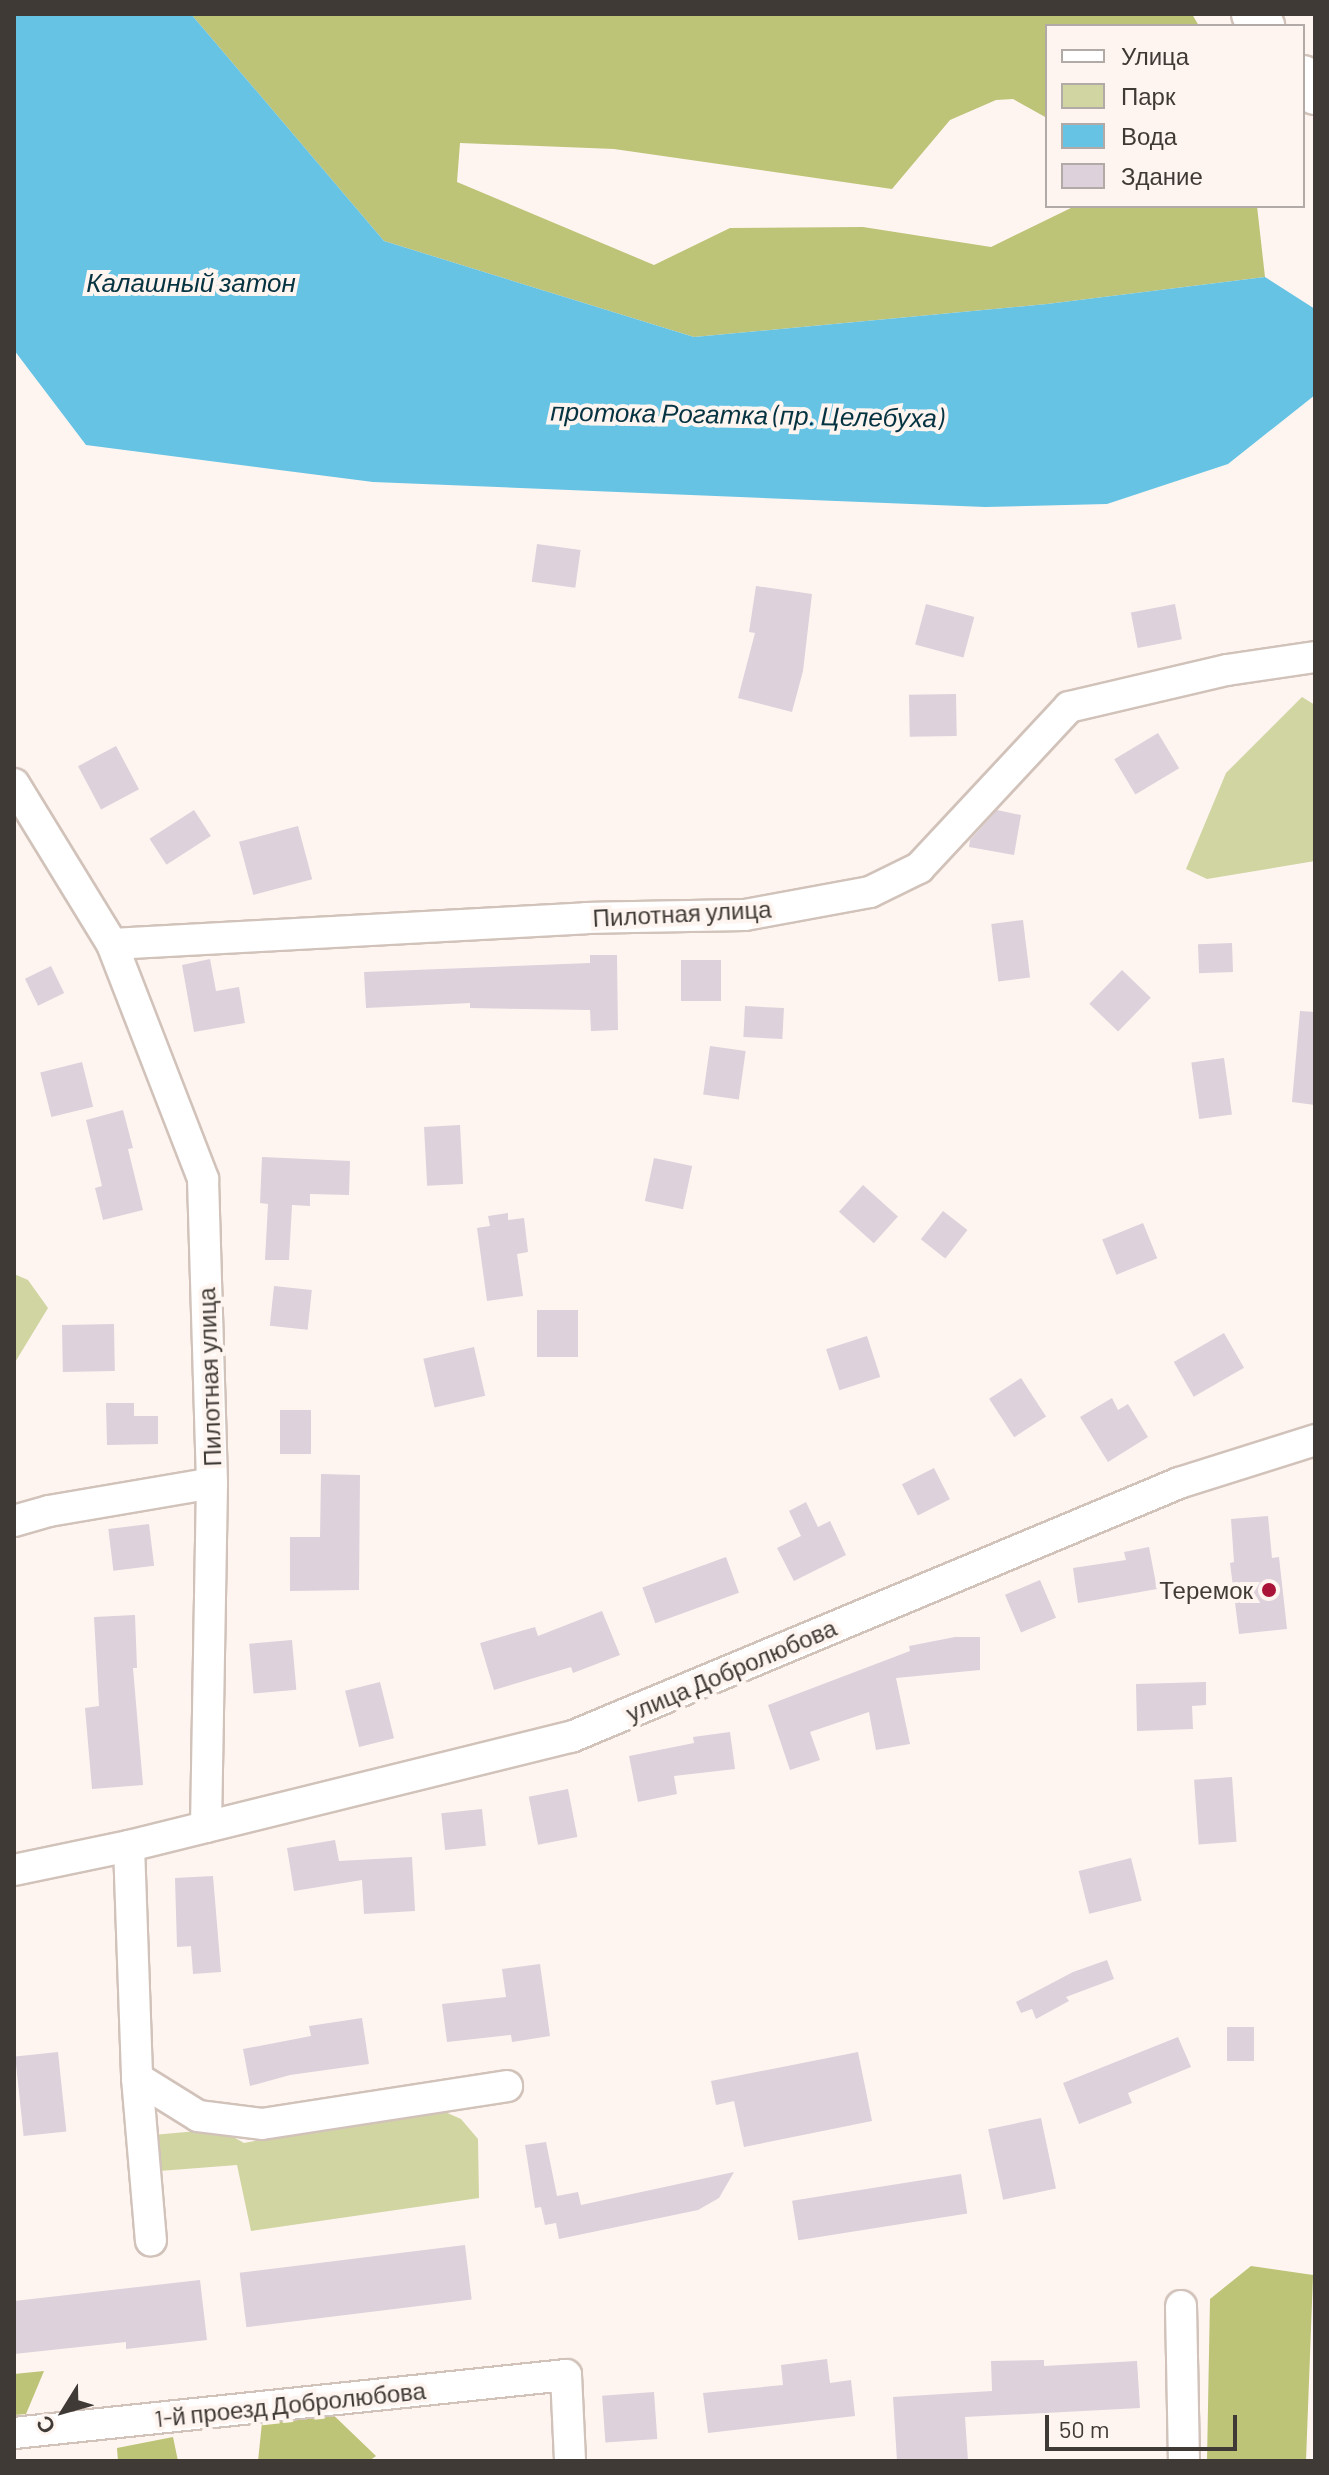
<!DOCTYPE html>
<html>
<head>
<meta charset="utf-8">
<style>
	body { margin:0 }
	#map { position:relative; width:1329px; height:2475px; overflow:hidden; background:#fef5f0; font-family:Barlow,sans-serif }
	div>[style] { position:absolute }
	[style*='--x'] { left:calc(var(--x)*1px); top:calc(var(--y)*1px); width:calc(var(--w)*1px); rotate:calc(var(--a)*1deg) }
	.green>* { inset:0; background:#d0d5a2 }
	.forest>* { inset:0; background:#bdc377 }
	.water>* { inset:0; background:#66c3e4 }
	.building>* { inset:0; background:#ddd1dc; transform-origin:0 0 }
	.roads { filter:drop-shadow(2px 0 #d1c2ba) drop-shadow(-2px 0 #d1c2ba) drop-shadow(0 2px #d1c2ba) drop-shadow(0 -2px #d1c2ba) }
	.street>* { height:30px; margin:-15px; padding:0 15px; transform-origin:15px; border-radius:15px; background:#fff }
	.secondary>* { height:42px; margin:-21px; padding:0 21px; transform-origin:21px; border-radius:21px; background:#fff }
	.dots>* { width:22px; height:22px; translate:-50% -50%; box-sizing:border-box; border:4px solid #fef5f0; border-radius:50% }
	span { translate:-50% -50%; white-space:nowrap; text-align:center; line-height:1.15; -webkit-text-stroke:8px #fef5f0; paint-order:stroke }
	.street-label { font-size:24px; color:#403a36 }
	.poi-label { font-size:24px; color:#403a36 }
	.right { translate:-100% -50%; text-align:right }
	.water-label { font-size:26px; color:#063341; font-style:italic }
	.frame { position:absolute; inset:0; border:16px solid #403a36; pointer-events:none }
	.legend { position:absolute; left:1045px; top:24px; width:260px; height:184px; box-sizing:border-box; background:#fef5f0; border:2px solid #b2aaa6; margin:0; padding:10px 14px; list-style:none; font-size:24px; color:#403a36 }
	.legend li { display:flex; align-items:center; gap:16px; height:40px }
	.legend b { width:40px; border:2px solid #b2aaa6 }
	.north { position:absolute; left:24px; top:2371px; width:80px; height:80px; -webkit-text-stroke:6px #fef5f0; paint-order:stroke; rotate:233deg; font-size:22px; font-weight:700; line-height:32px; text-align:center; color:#403a36 }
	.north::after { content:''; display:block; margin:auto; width:28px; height:36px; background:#403a36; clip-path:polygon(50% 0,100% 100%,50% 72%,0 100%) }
	.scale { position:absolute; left:1045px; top:2415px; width:192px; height:36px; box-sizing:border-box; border:4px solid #403a36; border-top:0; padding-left:10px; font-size:24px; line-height:28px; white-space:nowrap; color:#403a36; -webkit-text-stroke:6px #fef5f0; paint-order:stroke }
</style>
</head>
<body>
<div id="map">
	<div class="green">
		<i style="clip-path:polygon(1302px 697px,1315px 705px,1315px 861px,1207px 879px,1186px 869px,1226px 773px)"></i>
		<i style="clip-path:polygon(14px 1274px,28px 1280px,48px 1308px,14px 1364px)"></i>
		<i style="clip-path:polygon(436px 2108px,461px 2119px,478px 2139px,479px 2198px,251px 2231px,237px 2165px,159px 2171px,153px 2135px,219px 2129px,244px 2143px)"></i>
	</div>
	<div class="forest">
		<i style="clip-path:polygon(191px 14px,1192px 14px,1199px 26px,1047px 26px,1047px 118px,1013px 99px,996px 100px,950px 120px,892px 189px,614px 149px,460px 143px,457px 182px,654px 265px,730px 228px,863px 227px,991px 247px,1075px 206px,1257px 206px,1265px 277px,1047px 304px,694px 337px,384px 241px)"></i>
		<i style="clip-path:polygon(1251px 2266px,1313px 2275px,1306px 2461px,1207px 2461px,1210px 2299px)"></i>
		<i style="clip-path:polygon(44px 2371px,26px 2414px,14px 2415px,14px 2374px)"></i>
		<i style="clip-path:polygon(324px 2406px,376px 2456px,369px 2461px,258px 2461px,263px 2413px)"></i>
		<i style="clip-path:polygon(173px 2437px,178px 2461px,118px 2461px,117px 2448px)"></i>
	</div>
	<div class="water">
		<i style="clip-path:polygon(14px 14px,191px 14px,384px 241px,694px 337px,1047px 304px,1265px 277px,1315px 309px,1315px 395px,1228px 464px,1107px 504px,985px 507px,373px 482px,86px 445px,14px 350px)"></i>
	</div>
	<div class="building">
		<i style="left:537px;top:544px;width:44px;height:38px;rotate:8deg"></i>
		<i style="clip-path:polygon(756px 586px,812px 594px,803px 671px,792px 712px,738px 698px,755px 633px,749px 632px)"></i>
		<i style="left:926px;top:604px;width:50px;height:42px;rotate:15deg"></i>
		<i style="left:1175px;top:604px;width:36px;height:45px;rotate:79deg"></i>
		<i style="left:956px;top:694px;width:42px;height:47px;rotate:89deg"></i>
		<i style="left:1158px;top:733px;width:41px;height:51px;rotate:59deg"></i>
		<i style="left:116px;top:746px;width:49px;height:43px;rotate:62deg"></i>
		<i style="left:194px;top:810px;width:31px;height:53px;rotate:57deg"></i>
		<i style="clip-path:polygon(997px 810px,1021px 815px,1014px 855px,969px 847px,970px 840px)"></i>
		<i style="left:298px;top:826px;width:55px;height:61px;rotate:75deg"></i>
		<i style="left:1023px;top:920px;width:58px;height:32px;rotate:83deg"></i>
		<i style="left:1232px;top:943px;width:29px;height:34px;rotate:88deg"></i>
		<i style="clip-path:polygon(590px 955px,617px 955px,618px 1030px,591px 1031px,590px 1010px,470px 1008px,470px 1003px,366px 1008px,364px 972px,590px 963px)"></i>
		<i style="clip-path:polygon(210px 959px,216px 991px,239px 987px,245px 1023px,194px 1032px,182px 965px)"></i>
		<i style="left:681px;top:960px;width:40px;height:41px"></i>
		<i style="left:51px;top:966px;width:30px;height:29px;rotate:64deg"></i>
		<i style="left:1122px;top:970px;width:40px;height:47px;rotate:44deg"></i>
		<i style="left:745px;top:1006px;width:39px;height:31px;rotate:3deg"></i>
		<i style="clip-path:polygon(1300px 1011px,1315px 1012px,1315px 1105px,1292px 1102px)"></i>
		<i style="left:710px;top:1046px;width:36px;height:49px;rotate:8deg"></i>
		<i style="left:1224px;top:1058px;width:57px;height:33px;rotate:82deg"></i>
		<i style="left:82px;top:1062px;width:46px;height:43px;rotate:76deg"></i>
		<i style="clip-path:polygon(123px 1110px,133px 1148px,128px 1149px,143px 1210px,103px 1220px,95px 1188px,102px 1186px,86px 1120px)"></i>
		<i style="left:460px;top:1125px;width:59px;height:36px;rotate:87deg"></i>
		<i style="clip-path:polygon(262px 1157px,350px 1161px,349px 1195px,310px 1194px,310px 1206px,292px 1205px,289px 1260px,265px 1260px,268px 1204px,260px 1203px)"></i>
		<i style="left:654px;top:1158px;width:39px;height:44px;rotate:12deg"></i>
		<i style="left:863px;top:1185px;width:47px;height:36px;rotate:42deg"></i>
		<i style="left:943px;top:1211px;width:31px;height:36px;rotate:38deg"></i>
		<i style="clip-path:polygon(508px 1213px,508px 1220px,524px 1218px,528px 1252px,517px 1254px,523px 1296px,487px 1301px,477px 1228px,490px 1226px,488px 1216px)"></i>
		<i style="left:1143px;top:1223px;width:38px;height:44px;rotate:68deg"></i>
		<i style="left:274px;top:1286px;width:38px;height:40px;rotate:6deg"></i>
		<i style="left:537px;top:1310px;width:41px;height:47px"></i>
		<i style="left:114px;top:1324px;width:47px;height:52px;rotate:89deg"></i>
		<i style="left:1224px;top:1333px;width:40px;height:58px;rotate:60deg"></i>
		<i style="left:867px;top:1336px;width:43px;height:43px;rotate:72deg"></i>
		<i style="left:474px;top:1347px;width:50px;height:52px;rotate:77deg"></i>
		<i style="left:1021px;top:1378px;width:46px;height:38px;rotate:57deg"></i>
		<i style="clip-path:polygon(1112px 1398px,1118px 1410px,1128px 1404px,1148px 1437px,1108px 1462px,1080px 1417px)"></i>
		<i style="clip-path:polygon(106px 1403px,134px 1403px,134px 1416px,158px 1416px,158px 1444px,107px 1445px)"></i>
		<i style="left:280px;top:1410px;width:31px;height:44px"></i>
		<i style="left:934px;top:1468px;width:35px;height:36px;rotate:63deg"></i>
		<i style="clip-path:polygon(321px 1474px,360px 1475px,359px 1590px,290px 1591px,290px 1537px,320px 1537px)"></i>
		<i style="clip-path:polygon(806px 1502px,818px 1527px,830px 1521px,846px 1555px,794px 1581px,777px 1548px,801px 1536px,789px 1511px)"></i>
		<i style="clip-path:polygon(1268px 1516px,1272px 1558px,1279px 1557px,1287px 1629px,1239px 1634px,1230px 1563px,1234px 1562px,1231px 1519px)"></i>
		<i style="left:149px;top:1524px;width:42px;height:41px;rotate:83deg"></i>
		<i style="clip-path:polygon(1149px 1547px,1157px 1589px,1078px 1603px,1073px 1568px,1126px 1560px,1124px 1552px)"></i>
		<i style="left:726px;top:1557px;width:38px;height:89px;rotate:70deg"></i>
		<i style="left:1040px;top:1580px;width:41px;height:38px;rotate:67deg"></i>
		<i style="clip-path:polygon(602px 1611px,620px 1655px,573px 1673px,571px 1667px,494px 1690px,480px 1643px,535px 1627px,538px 1636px)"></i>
		<i style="clip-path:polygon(135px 1615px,137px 1668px,133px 1668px,143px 1785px,92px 1789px,85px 1708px,99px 1706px,94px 1617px)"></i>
		<i style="clip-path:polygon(955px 1637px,980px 1637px,980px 1670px,896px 1678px,910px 1744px,876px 1750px,869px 1712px,810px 1732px,820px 1760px,790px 1770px,768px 1705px,910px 1651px,909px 1646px)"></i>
		<i style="left:292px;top:1640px;width:50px;height:43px;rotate:85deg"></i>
		<i style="left:380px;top:1682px;width:58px;height:36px;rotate:76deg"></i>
		<i style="clip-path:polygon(1206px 1682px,1206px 1705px,1192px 1706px,1193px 1729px,1137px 1731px,1136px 1684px)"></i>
		<i style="clip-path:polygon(730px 1732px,735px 1769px,674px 1776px,677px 1794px,638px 1802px,629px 1756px,694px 1743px,693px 1737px)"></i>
		<i style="left:1232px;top:1777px;width:65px;height:38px;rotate:86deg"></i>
		<i style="left:568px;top:1789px;width:49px;height:40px;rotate:79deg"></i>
		<i style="left:482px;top:1809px;width:37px;height:41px;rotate:84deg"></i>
		<i style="clip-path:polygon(335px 1840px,339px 1861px,412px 1857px,415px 1911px,364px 1914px,362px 1880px,294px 1891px,287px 1848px)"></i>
		<i style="left:1131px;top:1858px;width:44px;height:54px;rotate:76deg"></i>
		<i style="clip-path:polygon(213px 1876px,221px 1972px,193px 1974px,191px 1946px,177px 1947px,175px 1878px)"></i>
		<i style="clip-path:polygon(1107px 1960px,1114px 1979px,1066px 1997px,1069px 2001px,1036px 2019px,1032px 2009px,1021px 2013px,1016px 2002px,1073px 1972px)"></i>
		<i style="clip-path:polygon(540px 1964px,550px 2036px,512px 2042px,511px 2035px,447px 2042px,442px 2004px,506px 1997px,502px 1969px)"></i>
		<i style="clip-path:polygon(362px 2018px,369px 2064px,290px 2075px,250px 2086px,243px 2049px,311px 2036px,309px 2026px)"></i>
		<i style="left:1227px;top:2027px;width:27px;height:34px"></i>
		<i style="clip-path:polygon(1178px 2037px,1191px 2067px,1128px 2093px,1132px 2103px,1079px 2124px,1063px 2083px)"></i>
		<i style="left:58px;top:2052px;width:80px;height:43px;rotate:84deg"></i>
		<i style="clip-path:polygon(858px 2052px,872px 2121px,744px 2147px,734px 2101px,716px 2105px,711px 2081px)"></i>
		<i style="left:1041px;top:2118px;width:72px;height:54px;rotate:78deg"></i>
		<i style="clip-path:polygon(546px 2142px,557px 2196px,578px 2192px,581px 2205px,734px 2172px,719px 2198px,698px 2210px,559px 2239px,556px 2223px,545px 2225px,541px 2207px,535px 2208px,525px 2145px)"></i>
		<i style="left:961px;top:2174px;width:40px;height:171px;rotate:81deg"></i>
		<i style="left:465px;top:2245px;width:55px;height:227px;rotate:83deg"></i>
		<i style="clip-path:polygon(200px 2280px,207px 2340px,126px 2349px,126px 2342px,14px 2354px,14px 2301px)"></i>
		<i style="clip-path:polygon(827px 2359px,830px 2383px,851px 2380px,855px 2416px,708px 2433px,703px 2393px,783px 2385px,781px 2365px)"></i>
		<i style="clip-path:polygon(1044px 2360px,1044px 2366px,1137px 2361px,1140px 2408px,965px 2417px,968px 2461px,897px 2461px,893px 2397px,992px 2391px,991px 2361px)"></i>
		<i style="left:654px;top:2392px;width:47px;height:52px;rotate:86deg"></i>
	</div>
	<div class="roads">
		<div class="street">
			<i style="--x:14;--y:784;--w:188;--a:58.5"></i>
			<i style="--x:112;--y:944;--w:252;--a:68.8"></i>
			<i style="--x:203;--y:1179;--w:304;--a:88.3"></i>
			<i style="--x:212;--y:1483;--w:344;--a:91"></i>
			<i style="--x:112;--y:944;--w:475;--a:-3.1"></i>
			<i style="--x:586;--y:918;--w:159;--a:-1.1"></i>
			<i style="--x:745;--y:915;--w:127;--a:-10.4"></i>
			<i style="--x:870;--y:892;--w:55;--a:-26.1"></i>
			<i style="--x:919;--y:868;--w:220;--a:-47"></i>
			<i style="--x:1069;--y:707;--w:162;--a:-13.2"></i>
			<i style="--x:1227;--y:670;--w:89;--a:-8.4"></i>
			<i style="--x:14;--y:1521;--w:36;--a:-16"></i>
			<i style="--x:49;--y:1511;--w:165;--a:-9.7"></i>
			<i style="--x:129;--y:1846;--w:232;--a:88"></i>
			<i style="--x:137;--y:2078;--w:163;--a:85.1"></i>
			<i style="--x:14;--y:1870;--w:117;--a:-11.8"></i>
			<i style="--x:129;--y:1846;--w:455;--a:-13.9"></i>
			<i style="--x:571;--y:1737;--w:659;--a:-22.67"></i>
			<i style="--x:1179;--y:1483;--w:143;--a:-17.5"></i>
			<i style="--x:137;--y:2078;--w:72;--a:31.9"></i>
			<i style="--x:198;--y:2116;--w:64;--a:7.1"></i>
			<i style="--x:262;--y:2124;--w:248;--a:-8.8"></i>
			<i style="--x:1181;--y:2306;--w:155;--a:88.9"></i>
			<i style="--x:14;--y:2433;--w:555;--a:-6"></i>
			<i style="--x:566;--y:2375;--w:86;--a:87.3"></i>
		</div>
		<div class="secondary">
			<i style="--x:1253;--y:14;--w:16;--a:50"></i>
			<i style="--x:1303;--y:77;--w:20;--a:53"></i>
		</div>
	</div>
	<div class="dots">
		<i style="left:1269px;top:1590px;background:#aa1338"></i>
	</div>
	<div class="street-label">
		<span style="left:682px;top:913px;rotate:-3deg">Пилотная улица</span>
		<span style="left:209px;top:1377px;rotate:-92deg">Пилотная улица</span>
		<span style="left:731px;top:1670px;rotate:-23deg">улица Добролюбова</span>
		<span style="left:290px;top:2404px;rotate:-6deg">1-й проезд Добролюбова</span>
	</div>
	<div class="poi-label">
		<span class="right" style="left:1253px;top:1590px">Теремок</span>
	</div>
	<div class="water-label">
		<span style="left:191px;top:282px">Калашный затон</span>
		<span style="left:747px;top:414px;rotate:1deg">протока Рогатка (пр. Целебуха)</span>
	</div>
	<div class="frame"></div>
	<ul class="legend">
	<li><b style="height:10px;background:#fff"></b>Улица</li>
	<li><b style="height:22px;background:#d0d5a2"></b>Парк</li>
	<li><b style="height:22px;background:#66c3e4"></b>Вода</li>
	<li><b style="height:22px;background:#ddd1dc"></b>Здание</li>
	</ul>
	<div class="north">С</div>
	<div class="scale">50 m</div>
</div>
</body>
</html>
